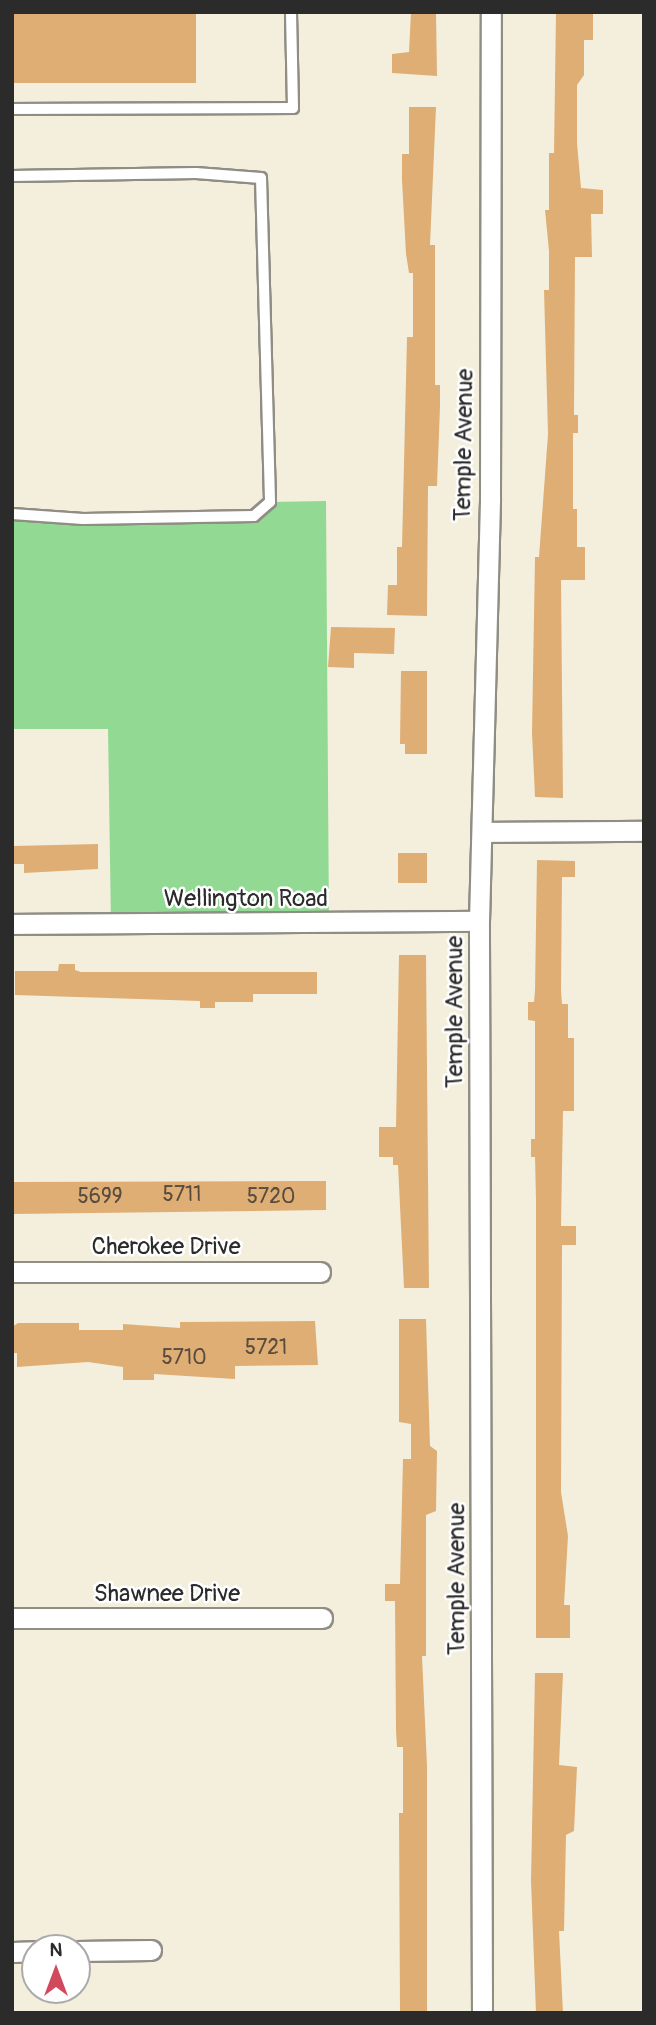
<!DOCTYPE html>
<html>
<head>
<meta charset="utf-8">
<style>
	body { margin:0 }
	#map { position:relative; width:656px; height:2025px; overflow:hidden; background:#f3efdc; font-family:Pangolin,sans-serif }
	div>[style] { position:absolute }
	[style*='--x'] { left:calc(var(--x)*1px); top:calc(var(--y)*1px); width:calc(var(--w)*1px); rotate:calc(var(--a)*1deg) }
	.green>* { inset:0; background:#92d993 }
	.building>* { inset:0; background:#dfae75; transform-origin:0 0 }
	.roads { filter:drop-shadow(2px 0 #8f8d84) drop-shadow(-2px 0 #8f8d84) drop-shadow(0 2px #8f8d84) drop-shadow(0 -2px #8f8d84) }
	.service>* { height:10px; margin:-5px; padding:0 5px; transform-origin:5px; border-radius:5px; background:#fff }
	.minor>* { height:19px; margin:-9.5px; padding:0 9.5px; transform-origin:9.5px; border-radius:9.5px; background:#fff }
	span { translate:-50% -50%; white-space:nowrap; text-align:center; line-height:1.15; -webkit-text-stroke:5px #fff; paint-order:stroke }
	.number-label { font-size:21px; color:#584c3e }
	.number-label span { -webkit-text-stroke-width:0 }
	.street-label { font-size:24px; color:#2b2b2b }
	.frame { position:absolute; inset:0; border:14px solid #2b2b2b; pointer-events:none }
	.north { position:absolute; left:21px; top:1934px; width:70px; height:70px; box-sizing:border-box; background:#fff; border:2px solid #aaa; border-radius:50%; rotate:0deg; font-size:19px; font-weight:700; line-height:28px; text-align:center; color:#2b2b2b }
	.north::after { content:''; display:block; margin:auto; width:24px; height:32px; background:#d1495b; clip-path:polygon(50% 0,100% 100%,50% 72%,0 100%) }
</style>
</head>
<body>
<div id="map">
	<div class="green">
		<i style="clip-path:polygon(326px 501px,329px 924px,111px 924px,108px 729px,12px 729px,12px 514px,254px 516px,270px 502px)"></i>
	</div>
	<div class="building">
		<i style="left:12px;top:12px;width:184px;height:71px"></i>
		<i style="clip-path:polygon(411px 12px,436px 12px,437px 76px,392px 73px,392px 54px,409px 52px)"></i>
		<i style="clip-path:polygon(556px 12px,593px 12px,593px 40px,584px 40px,584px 75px,577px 85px,577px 143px,581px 188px,603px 190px,603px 214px,591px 214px,592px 257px,575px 257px,574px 415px,578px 415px,578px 433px,573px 433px,573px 509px,577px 509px,577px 547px,585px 547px,585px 580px,561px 580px,563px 798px,535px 797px,532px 733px,535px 557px,539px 557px,548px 434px,544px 290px,549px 290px,549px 251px,545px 210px,549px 210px,549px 153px,554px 153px)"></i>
		<i style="clip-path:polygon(409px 107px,436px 107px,430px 245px,435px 245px,435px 385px,440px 385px,440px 407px,437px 486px,428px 486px,427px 616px,387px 615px,388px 585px,397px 585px,397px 547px,402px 547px,407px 337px,413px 337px,413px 273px,409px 273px,406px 254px,402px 180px,402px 154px,409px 154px)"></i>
		<i style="clip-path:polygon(331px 627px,395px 628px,394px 654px,354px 653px,354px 668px,328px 667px)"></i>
		<i style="clip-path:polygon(401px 671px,427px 671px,427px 754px,405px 754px,405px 744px,400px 744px)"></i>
		<i style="clip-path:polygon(98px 844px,98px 869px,24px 873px,24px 864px,13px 864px,13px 846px)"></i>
		<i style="left:398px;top:853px;width:29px;height:30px"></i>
		<i style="clip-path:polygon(537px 860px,575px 861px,575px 877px,562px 877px,561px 991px,562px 1004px,568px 1004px,568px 1038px,574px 1038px,574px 1111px,563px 1111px,561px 1226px,576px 1226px,576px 1245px,562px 1245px,561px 1492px,568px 1536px,564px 1605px,570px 1605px,570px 1638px,536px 1638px,536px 1200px,535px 1157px,531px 1157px,531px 1139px,535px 1139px,535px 1021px,528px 1020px,528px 1002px,534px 1002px,535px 991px)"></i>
		<i style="clip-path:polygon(399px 955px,426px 955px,429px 1288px,404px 1288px,398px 1165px,393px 1165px,393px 1157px,379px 1157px,379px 1127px,396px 1127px)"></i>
		<i style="clip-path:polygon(59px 964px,75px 964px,75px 970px,81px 972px,317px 972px,317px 994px,253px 994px,253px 1002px,215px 1002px,215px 1008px,200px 1008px,200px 1001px,15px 995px,15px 971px,58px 971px)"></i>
		<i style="clip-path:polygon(296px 1181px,326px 1181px,326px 1210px,12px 1214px,12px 1182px)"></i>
		<i style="clip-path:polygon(399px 1319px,426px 1319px,430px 1446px,437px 1451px,436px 1511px,426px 1515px,426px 1656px,422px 1656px,427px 1766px,427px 2013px,400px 2013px,399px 1813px,403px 1813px,403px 1747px,397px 1747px,396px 1731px,395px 1601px,385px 1601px,385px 1584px,400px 1584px,403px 1459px,411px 1459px,411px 1424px,399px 1422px)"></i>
		<i style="clip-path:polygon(315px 1321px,318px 1365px,235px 1366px,235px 1379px,154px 1374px,154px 1380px,123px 1380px,123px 1367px,88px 1362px,17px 1367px,17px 1353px,12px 1353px,12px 1327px,18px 1323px,79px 1323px,79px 1330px,123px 1330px,123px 1324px,180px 1328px,180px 1322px)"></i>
		<i style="clip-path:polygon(535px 1673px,563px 1673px,559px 1765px,577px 1767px,574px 1831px,566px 1835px,564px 1931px,559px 1931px,563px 2013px,536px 2013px,531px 1881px)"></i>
	</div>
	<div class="roads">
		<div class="service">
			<i style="--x:12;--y:109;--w:281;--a:-0.2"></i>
			<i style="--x:293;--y:108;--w:96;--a:-91.2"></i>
			<i style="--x:12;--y:176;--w:184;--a:-0.9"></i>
			<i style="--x:196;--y:173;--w:65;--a:4.4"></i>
			<i style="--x:261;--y:178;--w:324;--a:88.4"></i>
			<i style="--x:270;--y:502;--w:21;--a:139"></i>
			<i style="--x:254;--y:516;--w:171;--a:179"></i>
			<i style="--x:83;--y:519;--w:71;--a:-176"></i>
		</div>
		<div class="minor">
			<i style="--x:483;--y:832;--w:161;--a:-0.4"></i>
			<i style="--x:12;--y:924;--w:467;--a:-0.4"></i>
			<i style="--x:12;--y:1272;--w:308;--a:0"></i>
			<i style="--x:12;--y:1618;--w:310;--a:0"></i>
			<i style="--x:77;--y:1951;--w:74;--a:-0.8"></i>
			<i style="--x:12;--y:1952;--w:23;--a:-2"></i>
			<i style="--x:482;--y:2013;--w:1092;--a:-90.16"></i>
			<i style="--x:479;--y:921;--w:423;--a:-88.5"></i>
			<i style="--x:490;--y:498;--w:486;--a:-89.9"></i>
		</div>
	</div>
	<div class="number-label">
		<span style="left:182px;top:1195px">5711</span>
		<span style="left:100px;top:1197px">5699</span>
		<span style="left:271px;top:1197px">5720</span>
		<span style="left:266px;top:1348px">5721</span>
		<span style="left:184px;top:1358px">5710</span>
	</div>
	<div class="street-label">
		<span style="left:464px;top:445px;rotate:-89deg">Temple Avenue</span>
		<span style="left:246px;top:899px">Wellington Road</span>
		<span style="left:455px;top:1012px;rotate:-90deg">Temple Avenue</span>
		<span style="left:166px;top:1247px">Cherokee Drive</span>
		<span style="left:457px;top:1579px;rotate:-90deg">Temple Avenue</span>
		<span style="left:167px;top:1594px">Shawnee Drive</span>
	</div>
	<div class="frame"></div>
	<div class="north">N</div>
</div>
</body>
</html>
